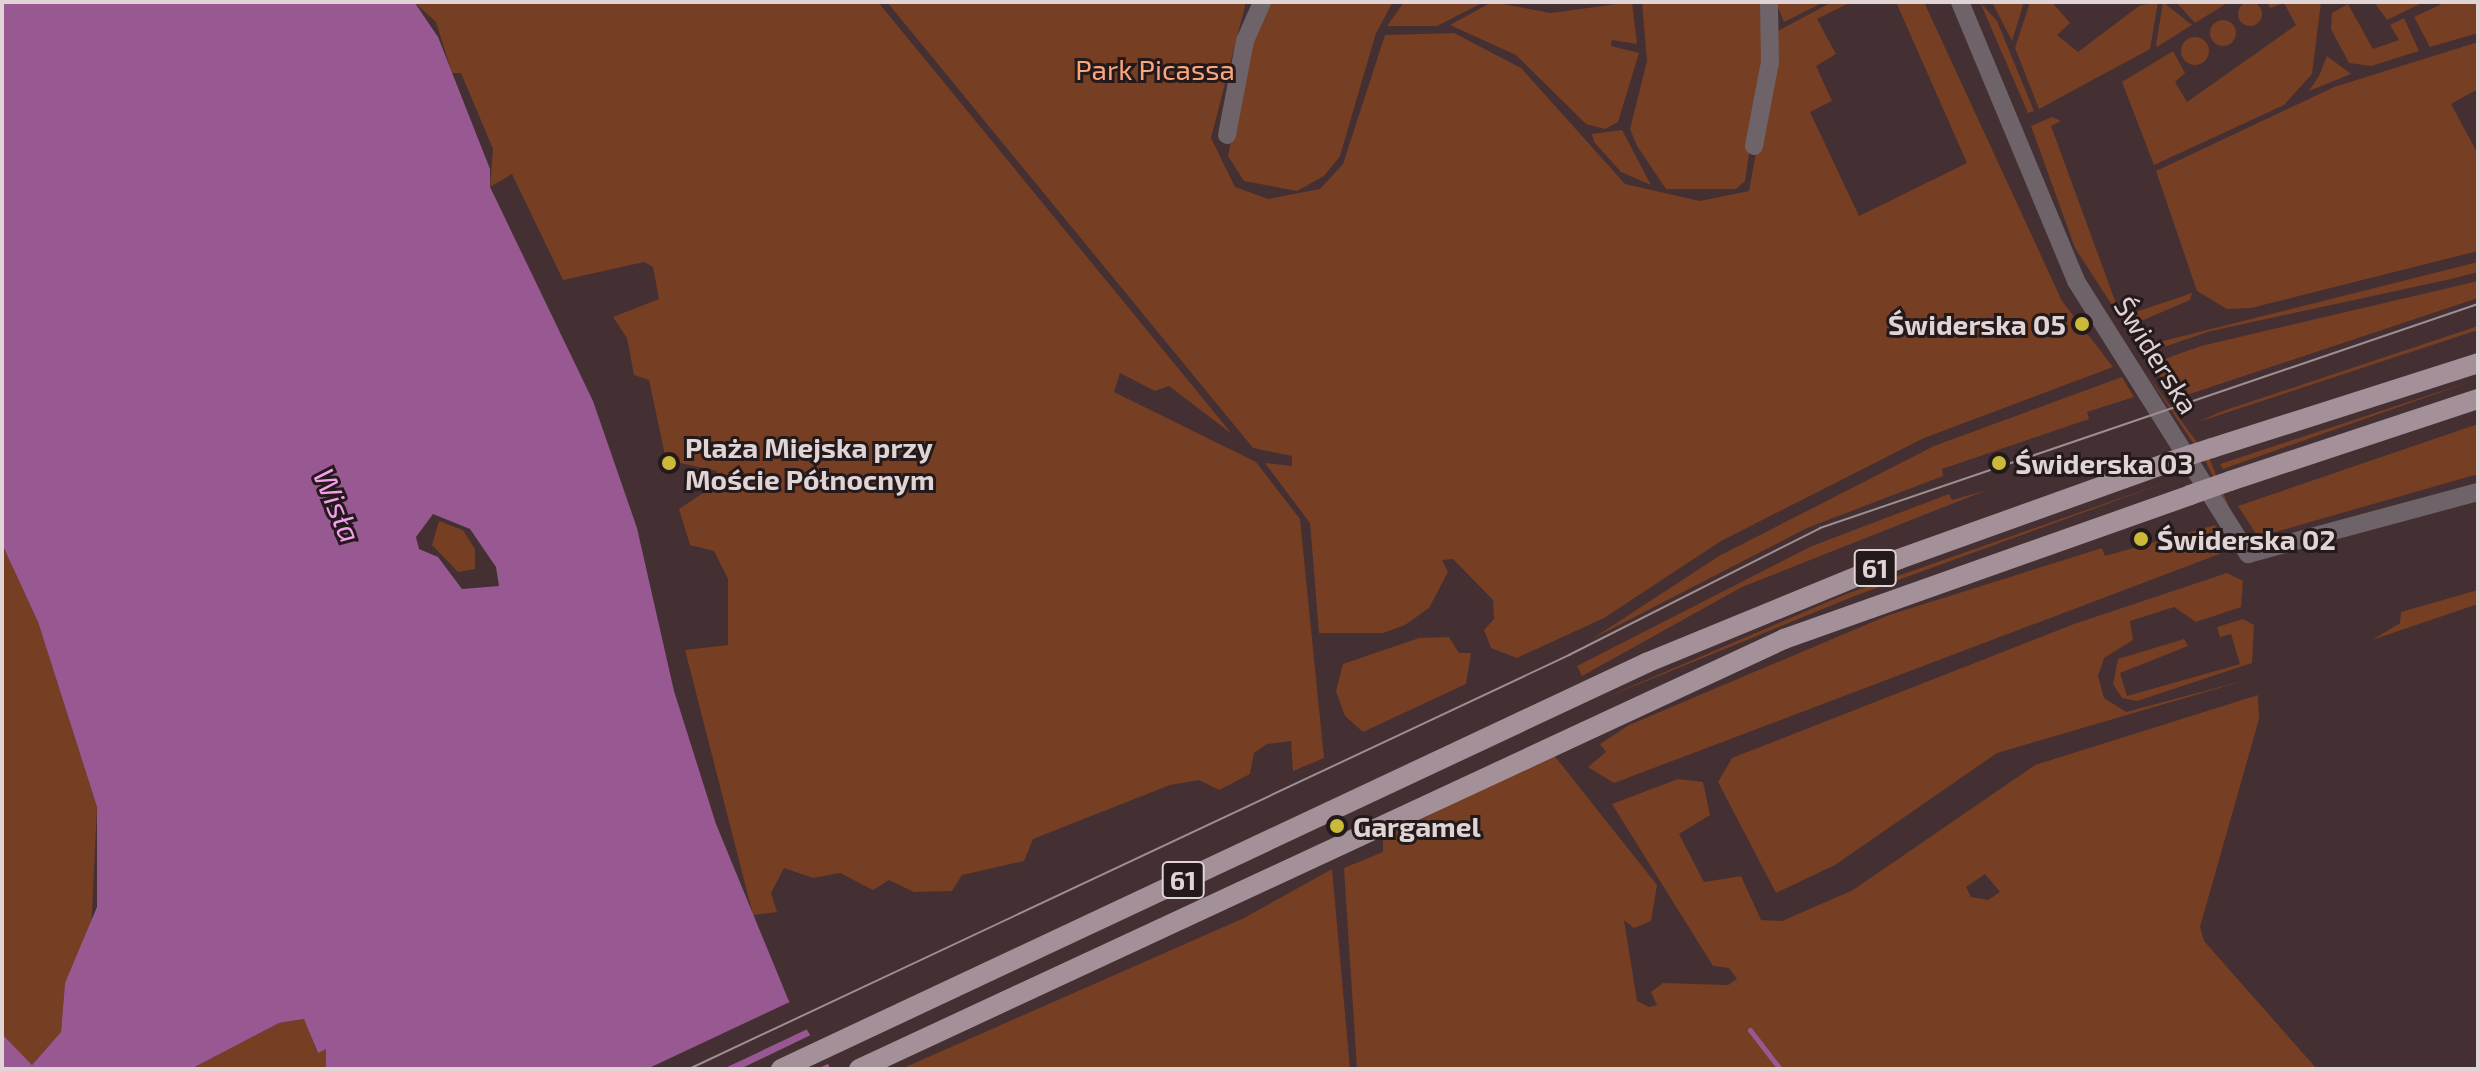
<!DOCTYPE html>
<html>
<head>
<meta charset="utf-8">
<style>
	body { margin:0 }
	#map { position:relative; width:2480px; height:1071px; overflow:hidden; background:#442f32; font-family:"Exo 2",sans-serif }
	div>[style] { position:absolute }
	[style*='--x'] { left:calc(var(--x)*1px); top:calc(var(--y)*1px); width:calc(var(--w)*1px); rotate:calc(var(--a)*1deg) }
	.green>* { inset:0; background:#763e22 }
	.round { border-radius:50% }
	.water>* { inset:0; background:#985891 }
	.pier>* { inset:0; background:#442f32 }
	.stream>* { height:5px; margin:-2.5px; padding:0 2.5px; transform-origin:2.5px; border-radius:2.5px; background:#985891 }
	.minor>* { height:18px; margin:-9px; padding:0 9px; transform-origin:9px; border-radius:9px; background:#6d6368 }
	.primary>* { height:20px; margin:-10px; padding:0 10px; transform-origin:10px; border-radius:10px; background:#a39098 }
	.tram>* { height:2px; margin:-1px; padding:0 1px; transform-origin:1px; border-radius:1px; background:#9e8e90 }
	.primary-bridge>* { height:20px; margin:-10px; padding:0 10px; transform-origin:10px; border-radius:10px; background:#a39098 }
	.dots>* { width:22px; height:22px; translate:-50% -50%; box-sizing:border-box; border:4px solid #241a1c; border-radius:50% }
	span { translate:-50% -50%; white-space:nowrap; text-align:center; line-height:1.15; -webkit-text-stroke:6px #241a1c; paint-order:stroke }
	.shield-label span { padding:2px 6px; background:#241a1c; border:2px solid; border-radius:6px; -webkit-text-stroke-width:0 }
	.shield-label { font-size:26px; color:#e1d4d5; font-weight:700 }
	.park-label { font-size:28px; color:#fca67e }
	.poi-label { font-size:28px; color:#e1d4d5; font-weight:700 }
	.right { translate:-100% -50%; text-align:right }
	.left { translate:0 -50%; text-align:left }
	.street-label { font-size:28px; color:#e1d4d5 }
	.water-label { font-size:30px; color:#f69eed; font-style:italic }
	.frame { position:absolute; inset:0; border:4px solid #e1d4d5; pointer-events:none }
</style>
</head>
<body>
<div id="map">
	<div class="green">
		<i class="round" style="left:2238px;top:2px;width:24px;height:24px"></i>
		<i style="clip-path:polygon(414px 2px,878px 2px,1232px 434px,1169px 386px,1155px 391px,1120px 373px,1114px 392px,1256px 462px,1300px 519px,1324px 758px,1293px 771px,1291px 741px,1267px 744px,1254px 753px,1250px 774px,1219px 790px,1199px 780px,1170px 785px,1033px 839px,1024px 861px,962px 875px,952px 891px,914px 892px,889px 880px,873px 890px,840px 873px,813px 878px,784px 868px,771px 893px,777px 912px,753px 915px,685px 650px,728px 645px,728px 579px,714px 551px,690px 545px,679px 509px,715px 485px,717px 471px,666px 460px,649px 380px,634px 375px,627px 338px,613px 317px,659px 299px,653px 267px,644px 262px,563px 280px,512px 174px,490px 187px,493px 149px,461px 73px,452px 73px,436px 22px)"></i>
		<i style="clip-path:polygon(887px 2px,1246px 2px,1211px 138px,1235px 187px,1268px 199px,1320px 189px,1343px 164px,1385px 35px,1454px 33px,1521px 68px,1625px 184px,1700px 201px,1749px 191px,1778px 31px,1832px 2px,1851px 2px,1817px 19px,1836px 54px,1816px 66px,1832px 101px,1810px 112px,1859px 216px,1967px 163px,1896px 2px,1924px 2px,2062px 301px,2113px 367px,1924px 438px,1721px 541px,1604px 618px,1517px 658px,1491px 648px,1484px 630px,1494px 619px,1493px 600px,1453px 559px,1442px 560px,1448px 572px,1429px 608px,1405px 625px,1383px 633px,1319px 633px,1310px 523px,1265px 463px,1292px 466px,1292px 456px,1253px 448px)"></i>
		<i style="clip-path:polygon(1269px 2px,1393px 2px,1376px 33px,1340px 156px,1324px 176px,1297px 191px,1244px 181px,1228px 156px,1249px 50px)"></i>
		<i style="clip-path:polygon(1404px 2px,1484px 2px,1437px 26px,1387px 26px)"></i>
		<i style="clip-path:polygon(1492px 2px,1551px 13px,1632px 2px,1637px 44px,1612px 40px,1611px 46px,1639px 53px,1618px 122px,1605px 129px,1586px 124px,1516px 55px,1450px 25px)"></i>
		<i style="clip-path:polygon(1642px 2px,1764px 2px,1766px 40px,1745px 181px,1736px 189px,1666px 189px,1637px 146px,1630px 129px,1647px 61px)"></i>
		<i style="clip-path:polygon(1776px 2px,1824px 2px,1784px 22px)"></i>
		<i style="clip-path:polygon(1980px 2px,1997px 21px,2034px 111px,2028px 113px)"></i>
		<i style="clip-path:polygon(1992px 2px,2024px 2px,2012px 41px)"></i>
		<i style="clip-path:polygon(2030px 2px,2052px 2px,2070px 23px,2057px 35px,2078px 52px,2139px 6px,2158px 2px,2150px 49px,2039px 109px,2015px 48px)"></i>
		<i style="clip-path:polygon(2163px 2px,2192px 25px,2157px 47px,2156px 45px)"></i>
		<i style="clip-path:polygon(2176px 2px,2229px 2px,2195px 23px)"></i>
		<i style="clip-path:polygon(2267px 2px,2321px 2px,2312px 74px,2284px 105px,2154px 165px,2122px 82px,2173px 51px,2185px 73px,2175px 82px,2187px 102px,2296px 25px,2284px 3px,2270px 8px)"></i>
		<i style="clip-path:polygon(2374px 2px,2424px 2px,2387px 20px)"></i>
		<i style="clip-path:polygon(2446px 2px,2478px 2px,2478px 33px,2430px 47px,2414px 17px)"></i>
		<i style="clip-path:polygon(2348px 4px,2373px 49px,2399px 40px,2390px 25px,2404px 18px,2419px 51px,2371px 66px,2349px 63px,2331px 29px,2332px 13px)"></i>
		<i class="round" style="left:2210px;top:20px;width:26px;height:26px"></i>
		<i class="round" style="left:2181px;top:37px;width:28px;height:28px"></i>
		<i style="clip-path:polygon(2478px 42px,2478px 89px,2451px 104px,2478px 154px,2478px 251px,2251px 308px,2227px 309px,2197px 291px,2156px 171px,2334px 87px)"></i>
		<i style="clip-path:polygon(2327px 56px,2351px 74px,2309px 91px,2319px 76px)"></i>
		<i style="clip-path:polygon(2052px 117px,2061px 121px,2051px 126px,2121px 317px,2192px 293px,2190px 300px,2141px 321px,2121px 319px,2075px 248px,2031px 126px)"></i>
		<i style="clip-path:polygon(1622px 130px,1651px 185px,1621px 172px,1594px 142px,1592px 134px)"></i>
		<i style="clip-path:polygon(2478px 262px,2478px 272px,2451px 279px,2211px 331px,2146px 353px,2143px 346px)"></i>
		<i style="clip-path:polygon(2478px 281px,2478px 298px,2175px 399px,2156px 370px,2159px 361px,2201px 346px)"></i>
		<i style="clip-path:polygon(2478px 326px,2478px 330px,2198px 422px,2220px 412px)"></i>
		<i style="clip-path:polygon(2144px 370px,2210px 460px,2237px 527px,2206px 462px)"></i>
		<i style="clip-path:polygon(2122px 377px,2134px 397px,2087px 412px,2089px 419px,1942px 469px,1943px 476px,1807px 528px,1592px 639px,1719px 556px,1934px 446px)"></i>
		<i style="clip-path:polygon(2478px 379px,2223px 469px,2220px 464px)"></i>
		<i style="clip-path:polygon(2478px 424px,2478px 474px,2258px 537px,2238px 506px)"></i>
		<i style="clip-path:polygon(2181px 477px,1852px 597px,1595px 702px,1846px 594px)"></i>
		<i style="clip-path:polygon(1987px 490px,1742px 587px,1582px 676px,1577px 666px,1812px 546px,1949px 494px,1952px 500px)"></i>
		<i style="clip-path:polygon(439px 521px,463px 530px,475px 549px,475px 569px,458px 572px,432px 545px)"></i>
		<i style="clip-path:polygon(2215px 525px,2222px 553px,1614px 783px,1588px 767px,1606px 752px,1600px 744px,1629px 725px,1889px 615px,2102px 548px,2105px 556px)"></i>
		<i style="clip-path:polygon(2px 544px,38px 622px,97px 807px,91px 934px,65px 983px,61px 1032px,32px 1065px,2px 1034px)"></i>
		<i style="clip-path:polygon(2227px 573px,2243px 581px,2241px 607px,2196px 622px,2174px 607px,2130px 621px,2133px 640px,2104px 658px,2098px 676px,2104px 698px,2126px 712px,2250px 679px,1997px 753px,1835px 865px,1776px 893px,1718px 782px,1732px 758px,2074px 624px)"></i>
		<i style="clip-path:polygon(2478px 590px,2478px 604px,2372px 640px,2400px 623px,2401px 612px)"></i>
		<i style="clip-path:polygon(2243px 619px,2254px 625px,2252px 663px,2137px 701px,2122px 698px,2113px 684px,2118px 659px,2184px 639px,2188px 646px,2120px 673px,2127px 696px,2240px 664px,2231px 634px,2220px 637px,2217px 627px)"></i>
		<i style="clip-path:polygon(1449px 637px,1459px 653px,1471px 653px,1466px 684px,1363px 732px,1345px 716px,1336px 691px,1343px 664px,1419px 638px)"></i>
		<i style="clip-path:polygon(evenodd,2258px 695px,2259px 719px,2200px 927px,2204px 941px,2317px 1069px,1357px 1069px,1344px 868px,1383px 852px,1383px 838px,1553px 754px,1657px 885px,1651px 921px,1634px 928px,1624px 920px,1637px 1001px,1649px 1007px,1657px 1005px,1651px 992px,1663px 983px,1728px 985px,1737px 979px,1729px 968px,1713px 966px,1612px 804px,1678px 779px,1703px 782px,1710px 815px,1679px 834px,1704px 882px,1741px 876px,1761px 920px,1782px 921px,1853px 890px,2035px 765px,2258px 695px,1985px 874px,2000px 892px,1988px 900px,1971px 897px,1966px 887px,1985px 874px)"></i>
		<i style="clip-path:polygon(1332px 869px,1350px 1069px,901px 1069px,1244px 918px)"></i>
		<i style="clip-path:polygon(305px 1019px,317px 1052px,326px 1049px,326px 1069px,191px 1069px,279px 1023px)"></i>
	</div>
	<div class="water">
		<i style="clip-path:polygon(evenodd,2px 2px,415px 3px,438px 37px,490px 169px,490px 187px,593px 401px,637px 528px,674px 691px,716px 824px,788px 999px,831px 1069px,326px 1069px,326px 1049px,318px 1053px,304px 1019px,279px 1023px,191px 1069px,4px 1069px,2px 1034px,32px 1065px,61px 1032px,65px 983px,97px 907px,97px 807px,38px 622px,2px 544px,2px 2px,433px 514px,470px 529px,496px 567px,499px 586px,462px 589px,438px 557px,419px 549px,416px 537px,433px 514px)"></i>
	</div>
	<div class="pier">
		<i style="clip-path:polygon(794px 1000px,814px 1026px,723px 1069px,647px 1069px)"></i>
		<i style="clip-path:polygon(817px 1032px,832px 1062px,817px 1069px,740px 1069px)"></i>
	</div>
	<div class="stream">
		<i style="--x:1750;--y:1030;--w:49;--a:52.4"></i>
	</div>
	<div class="minor">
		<i style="--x:1960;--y:2;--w:302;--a:67.4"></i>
		<i style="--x:2076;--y:281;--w:323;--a:57.8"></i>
		<i style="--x:2248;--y:554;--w:238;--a:-15.1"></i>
		<i style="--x:1227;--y:135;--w:96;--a:-79.2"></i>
		<i style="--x:1245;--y:41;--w:43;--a:-66.4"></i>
		<i style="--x:1754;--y:146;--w:86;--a:-79.2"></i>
		<i style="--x:1770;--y:62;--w:60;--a:-91"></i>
	</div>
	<div class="primary">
		<i style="--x:2212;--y:448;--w:279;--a:-17.7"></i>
		<i style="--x:2230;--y:481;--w:261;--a:-18.3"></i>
		<i style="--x:781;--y:1069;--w:956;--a:-25.14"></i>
		<i style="--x:1646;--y:663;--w:274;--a:-22.3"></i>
		<i style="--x:1899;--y:559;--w:290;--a:-19.7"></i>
		<i style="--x:859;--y:1069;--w:1020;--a:-24.93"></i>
		<i style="--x:1784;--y:639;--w:431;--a:-19.5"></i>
	</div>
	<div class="tram">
		<i style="--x:689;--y:1069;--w:973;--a:-25.19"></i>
		<i style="--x:1569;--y:655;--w:281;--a:-26.8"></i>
		<i style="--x:1820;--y:528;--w:695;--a:-18.8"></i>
	</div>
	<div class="primary-bridge">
		<i style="--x:2172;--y:461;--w:42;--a:-18"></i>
		<i style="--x:2190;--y:495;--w:42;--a:-19.3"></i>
	</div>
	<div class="dots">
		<i style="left:2082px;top:324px;background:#cbba39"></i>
		<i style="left:669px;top:463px;background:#cbba39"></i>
		<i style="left:1999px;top:463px;background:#cbba39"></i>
		<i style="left:2141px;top:539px;background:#cbba39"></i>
		<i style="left:1337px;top:826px;background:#cbba39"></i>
	</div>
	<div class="shield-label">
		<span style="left:1875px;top:568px">61</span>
		<span style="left:1183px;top:880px">61</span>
	</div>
	<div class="park-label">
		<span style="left:1155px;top:69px">Park Picassa</span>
	</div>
	<div class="poi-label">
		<span class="right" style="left:2066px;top:324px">Świderska 05</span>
		<span class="left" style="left:685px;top:463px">Plaża Miejska przy<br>Moście Północnym</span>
		<span class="left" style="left:2015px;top:463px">Świderska 03</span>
		<span class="left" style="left:2157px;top:539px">Świderska 02</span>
		<span class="left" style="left:1353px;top:826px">Gargamel</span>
	</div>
	<div class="street-label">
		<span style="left:2157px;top:355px;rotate:58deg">Świderska</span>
	</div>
	<div class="water-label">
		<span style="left:338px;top:505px;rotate:67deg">Wisła</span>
	</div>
	<div class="frame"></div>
</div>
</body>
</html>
